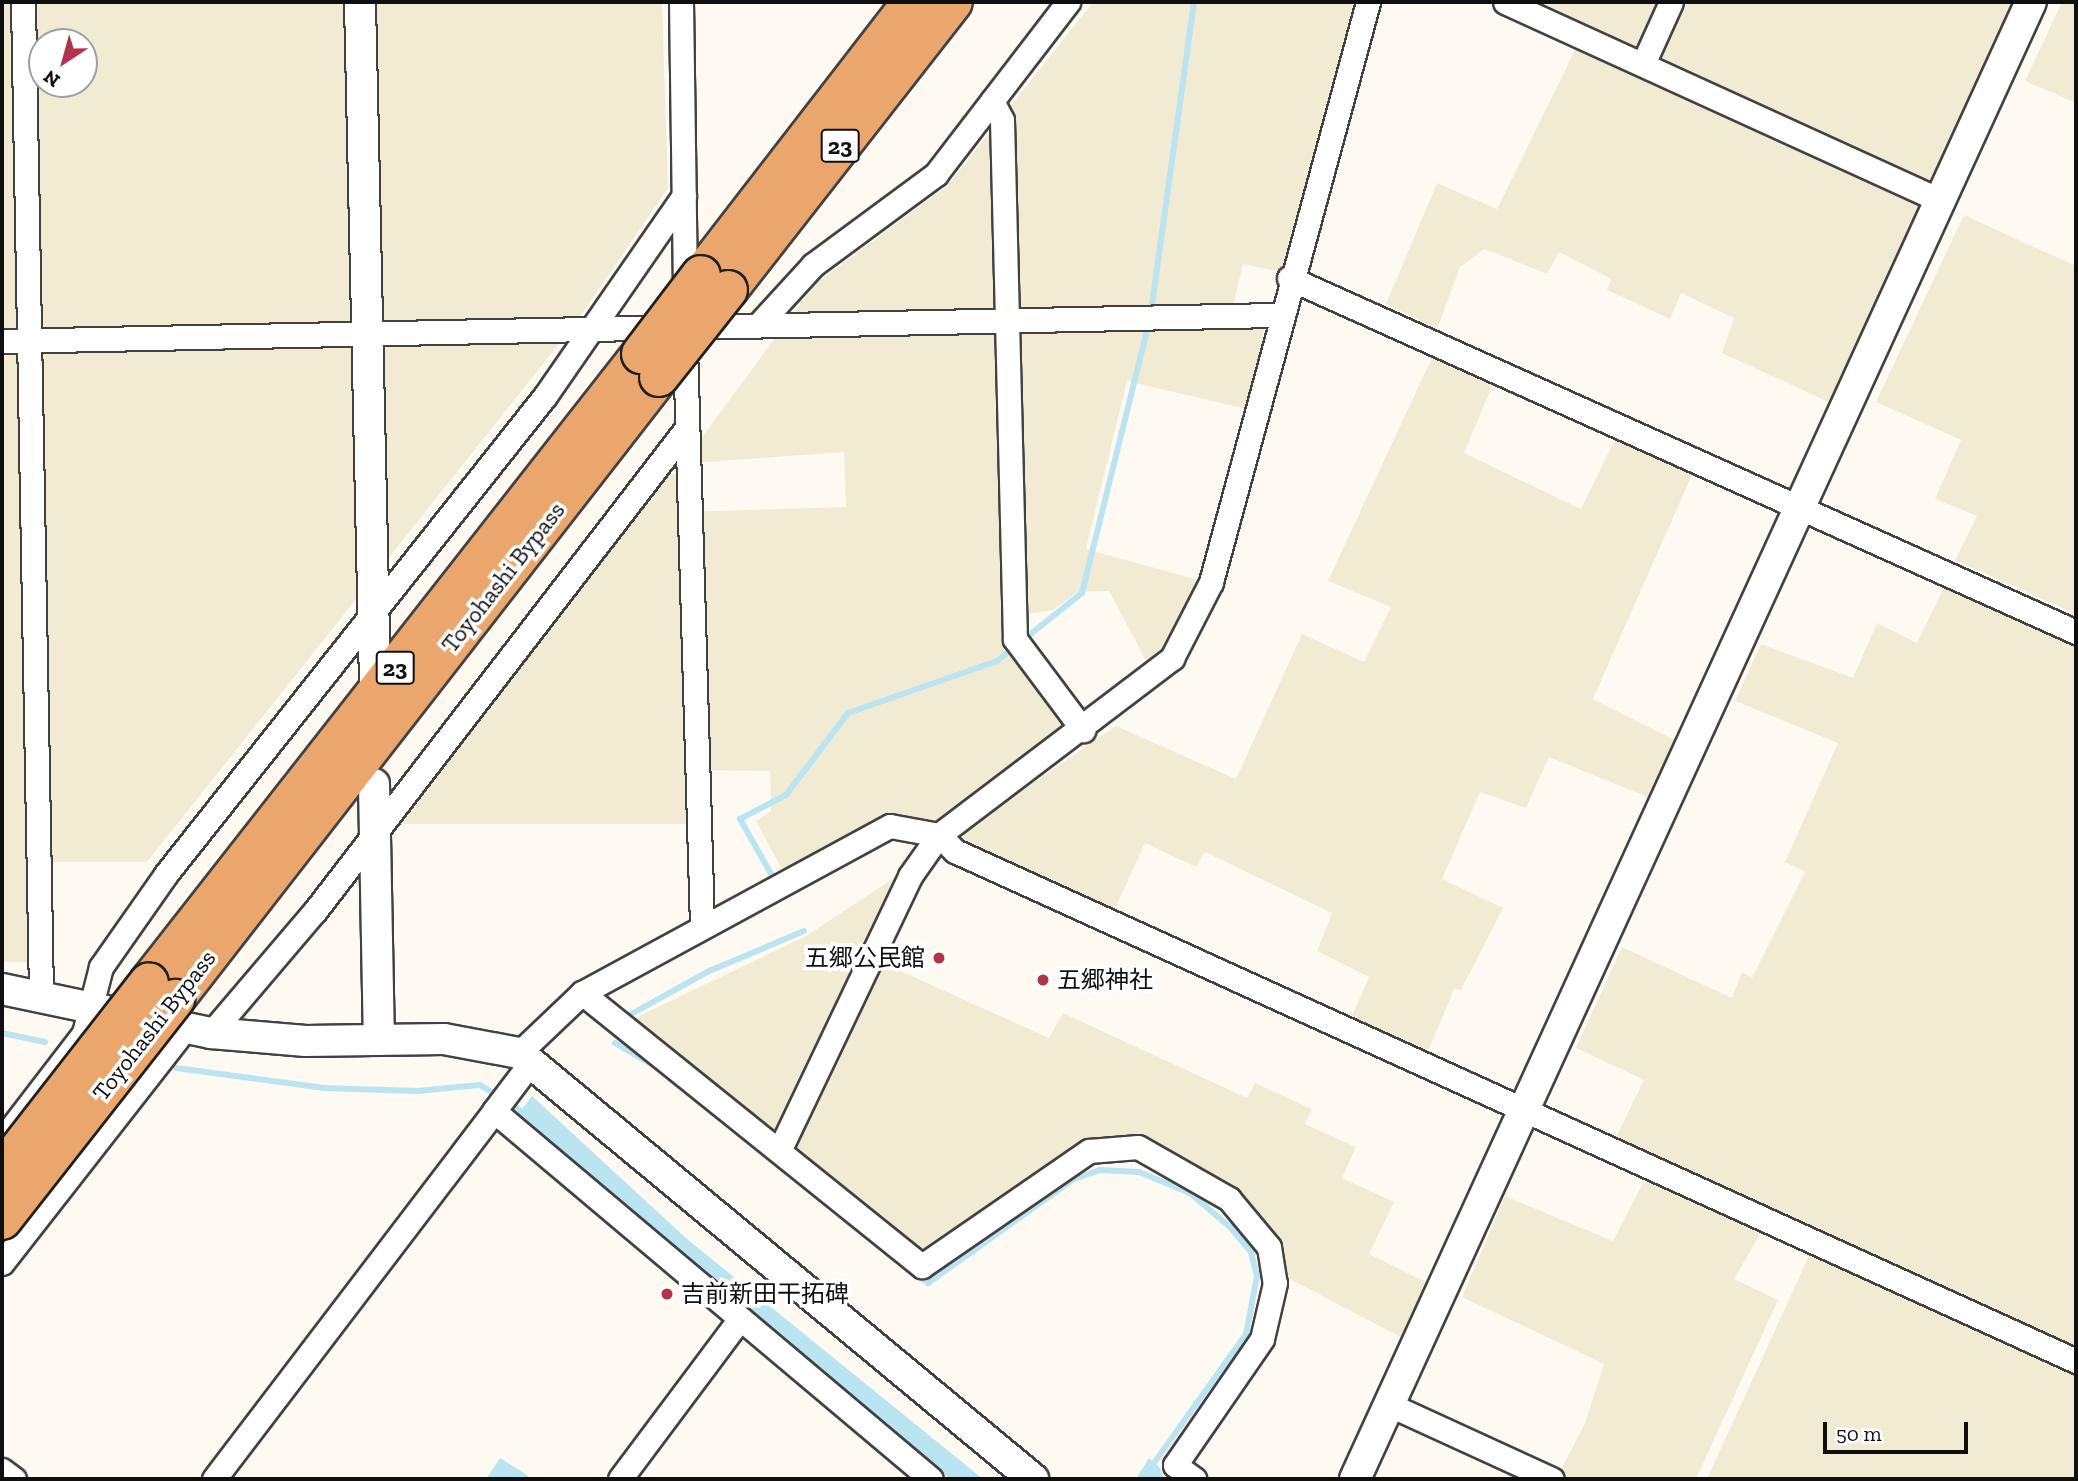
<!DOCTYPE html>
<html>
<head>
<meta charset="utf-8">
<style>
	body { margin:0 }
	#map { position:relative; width:2078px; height:1481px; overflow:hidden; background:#fefaf2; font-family:"Zilla Slab","Noto Sans JP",serif }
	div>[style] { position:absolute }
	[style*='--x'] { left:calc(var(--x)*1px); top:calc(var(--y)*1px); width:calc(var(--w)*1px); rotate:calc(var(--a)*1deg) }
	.farmland>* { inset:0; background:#f2ebd3 }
	.water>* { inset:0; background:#bbe4f1 }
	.stream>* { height:6px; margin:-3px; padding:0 3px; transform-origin:3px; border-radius:3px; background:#bbe4f1 }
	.roads { filter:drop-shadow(2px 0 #424242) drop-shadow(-2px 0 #424242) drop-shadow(0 2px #424242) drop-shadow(0 -2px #424242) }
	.minor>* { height:23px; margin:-11.5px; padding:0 11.5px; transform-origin:11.5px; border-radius:11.5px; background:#fff }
	.tertiary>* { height:30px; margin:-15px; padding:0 15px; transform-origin:15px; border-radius:15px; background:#fff }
	.trunk>* { height:38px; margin:-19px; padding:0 19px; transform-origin:19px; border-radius:19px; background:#eaa66c }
	.bridges { filter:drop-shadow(2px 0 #202020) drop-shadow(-2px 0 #202020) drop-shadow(0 2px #202020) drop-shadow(0 -2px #202020) }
	.trunk-bridge>* { height:38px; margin:-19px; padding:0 19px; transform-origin:19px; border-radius:19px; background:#eaa66c }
	.dots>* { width:19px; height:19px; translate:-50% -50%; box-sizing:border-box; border:4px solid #fff; border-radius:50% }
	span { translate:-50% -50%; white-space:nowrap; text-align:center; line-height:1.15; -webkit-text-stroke:7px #fff; paint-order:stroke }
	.shield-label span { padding:2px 5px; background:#fff; border:2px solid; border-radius:5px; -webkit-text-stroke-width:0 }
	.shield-label { font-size:23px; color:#0f0f0f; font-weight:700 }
	.street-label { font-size:24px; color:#0f0f0f }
	.poi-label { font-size:24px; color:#0f0f0f }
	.right { translate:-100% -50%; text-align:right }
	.left { translate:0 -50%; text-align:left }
	.frame { position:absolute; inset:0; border:4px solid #0f0f0f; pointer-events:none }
	.north { position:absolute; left:28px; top:28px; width:70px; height:70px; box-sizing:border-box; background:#fff; border:2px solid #9f9f9f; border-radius:50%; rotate:216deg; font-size:19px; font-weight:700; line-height:28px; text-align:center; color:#0f0f0f }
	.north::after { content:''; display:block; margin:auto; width:24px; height:32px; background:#b2334b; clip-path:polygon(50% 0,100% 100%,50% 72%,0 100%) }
	.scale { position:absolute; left:1823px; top:1422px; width:145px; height:32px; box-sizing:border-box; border:4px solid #0f0f0f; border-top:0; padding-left:9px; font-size:21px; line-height:24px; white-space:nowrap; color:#0f0f0f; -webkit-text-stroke:5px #fff; paint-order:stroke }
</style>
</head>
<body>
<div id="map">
	<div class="farmland">
		<i style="clip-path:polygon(evenodd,2px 2px,662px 2px,668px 188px,577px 321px,147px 862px,29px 862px,28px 962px,2px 962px,2px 2px,42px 42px,84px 42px,84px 84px,42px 84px,42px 42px)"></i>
		<i style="clip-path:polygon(1093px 2px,1354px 2px,1281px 272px,1243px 264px,1229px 323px,1265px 325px,1252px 400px,1246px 409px,1127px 381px,1086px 549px,1202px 581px,1172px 647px,1150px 668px,1109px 591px,1077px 592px,1053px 610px,1003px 618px,1004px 641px,1070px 733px,940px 824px,890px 818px,785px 875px,756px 821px,771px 811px,770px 771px,688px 770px,688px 824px,402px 824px,666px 473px,680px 475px,684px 512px,846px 507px,844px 452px,694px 463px,694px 448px,815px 284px,947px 186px)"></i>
		<i style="clip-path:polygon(1531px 2px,2017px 2px,1933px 187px)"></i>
		<i style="clip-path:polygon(2062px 2px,2076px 2px,2076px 103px,2025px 81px)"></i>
		<i style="clip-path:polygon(1576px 48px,1929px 207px,1833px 404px,1722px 353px,1734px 318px,1681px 293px,1670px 319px,1607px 290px,1611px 279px,1559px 252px,1547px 274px,1485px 249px,1460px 267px,1437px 329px,1386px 304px,1437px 183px,1497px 209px)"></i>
		<i style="clip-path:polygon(1964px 215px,2076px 266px,2076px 614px,1955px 560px,1977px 516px,1935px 499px,1961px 440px,1876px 402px)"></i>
		<i style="clip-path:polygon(1435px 351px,1496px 377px,1464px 453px,1581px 509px,1617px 435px,1695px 468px,1593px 699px,1679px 742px,1652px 799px,1549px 757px,1526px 808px,1480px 792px,1442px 879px,1503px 908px,1461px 990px,1454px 989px,1425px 1059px,1348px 1025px,1369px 977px,1317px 951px,1332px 913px,1205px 852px,1196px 867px,1145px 843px,1113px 913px,962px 841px,964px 830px,1116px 726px,1236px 779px,1302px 634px,1364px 662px,1391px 607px,1328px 581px)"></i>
		<i style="clip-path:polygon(1947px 581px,2076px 642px,2076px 1479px,1707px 1479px,1819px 1234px,1613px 1143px,1644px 1080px,1576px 1048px,1622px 947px,1732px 998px,1742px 972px,1752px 978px,1805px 872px,1785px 862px,1838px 743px,1735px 701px,1761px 644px,1853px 678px,1877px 623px,1917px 643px)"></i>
		<i style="clip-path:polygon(909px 868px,865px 955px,1049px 1038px,1063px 1013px,1247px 1098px,1255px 1083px,1312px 1109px,1305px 1124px,1356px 1147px,1342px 1178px,1394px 1202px,1369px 1254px,1436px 1287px,1410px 1342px,1284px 1276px,1281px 1247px,1270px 1228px,1235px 1195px,1155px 1145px,1112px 1141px,943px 1245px,924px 1250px,905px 1243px,637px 1026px,635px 1018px,806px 936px)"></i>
		<i style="clip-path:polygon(1654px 1176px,1765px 1226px,1734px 1279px,1778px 1300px,1696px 1479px,1556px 1479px,1585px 1423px,1604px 1364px,1462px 1297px,1505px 1196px,1613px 1241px,1643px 1183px)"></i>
	</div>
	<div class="water">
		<i style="clip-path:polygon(532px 1096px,687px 1239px,983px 1479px,950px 1479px,516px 1117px)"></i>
		<i style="clip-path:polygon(500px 1458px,524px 1473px,531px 1479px,486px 1479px)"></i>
		<i style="clip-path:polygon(1149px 1458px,1160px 1468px,1164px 1479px,1136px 1479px)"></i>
	</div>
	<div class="stream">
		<i style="--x:1151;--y:312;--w:313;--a:-82.1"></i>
		<i style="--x:774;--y:879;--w:69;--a:-119.5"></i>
		<i style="--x:740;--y:819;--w:52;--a:-27.6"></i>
		<i style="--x:786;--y:795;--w:103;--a:-52.9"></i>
		<i style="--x:848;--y:713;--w:158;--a:-19.2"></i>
		<i style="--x:997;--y:661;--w:109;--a:-38.7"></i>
		<i style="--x:1082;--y:593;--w:278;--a:-76.1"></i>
		<i style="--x:626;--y:1017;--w:95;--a:-29"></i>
		<i style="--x:709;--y:971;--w:103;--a:-22.8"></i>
		<i style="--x:2;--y:1033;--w:44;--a:11.8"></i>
		<i style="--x:615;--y:1043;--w:58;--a:30.1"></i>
		<i style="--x:176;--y:1068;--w:148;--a:7.7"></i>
		<i style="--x:323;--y:1088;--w:94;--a:1.8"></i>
		<i style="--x:417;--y:1091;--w:63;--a:-5.4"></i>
		<i style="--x:480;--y:1085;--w:21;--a:31"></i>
		<i style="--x:507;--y:1102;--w:17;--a:33"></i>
		<i style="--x:913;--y:1272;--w:19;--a:36"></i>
		<i style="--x:928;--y:1283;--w:179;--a:-35.5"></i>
		<i style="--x:1074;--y:1179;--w:28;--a:-19"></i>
		<i style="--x:1100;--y:1170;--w:39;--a:3"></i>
		<i style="--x:1139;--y:1172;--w:55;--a:22.4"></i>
		<i style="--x:1190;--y:1193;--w:52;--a:40.4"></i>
		<i style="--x:1230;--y:1227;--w:33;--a:50"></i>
		<i style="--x:1251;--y:1252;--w:25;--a:76"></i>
		<i style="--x:1257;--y:1276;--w:59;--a:100.7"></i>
		<i style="--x:1246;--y:1334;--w:158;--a:125.5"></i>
		<i style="--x:1154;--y:1463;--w:16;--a:97"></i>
	</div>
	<div class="roads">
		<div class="minor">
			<i style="--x:23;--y:2;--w:995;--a:88.96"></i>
			<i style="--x:681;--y:2;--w:292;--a:89.2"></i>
			<i style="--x:1505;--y:2;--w:478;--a:24.5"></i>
			<i style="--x:1643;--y:64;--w:68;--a:-65.7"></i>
			<i style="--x:992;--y:101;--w:21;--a:62"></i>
			<i style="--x:1002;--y:120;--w:519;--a:88.57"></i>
			<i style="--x:1015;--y:639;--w:114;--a:53.2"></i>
			<i style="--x:1289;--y:278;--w:863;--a:24.22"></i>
			<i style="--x:759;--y:324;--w:80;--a:-47.5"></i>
			<i style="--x:813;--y:265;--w:153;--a:-36.5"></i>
			<i style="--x:936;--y:174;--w:217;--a:-52.5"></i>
			<i style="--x:2;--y:341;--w:1278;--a:-1.17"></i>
			<i style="--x:685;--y:346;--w:581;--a:88.32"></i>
			<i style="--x:582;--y:993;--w:436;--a:38.8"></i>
			<i style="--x:922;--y:1266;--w:203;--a:-34.6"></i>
			<i style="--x:1089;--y:1151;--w:49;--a:-4.7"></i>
			<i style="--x:1138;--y:1147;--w:105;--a:29.7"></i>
			<i style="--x:1229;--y:1199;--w:62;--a:50.2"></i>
			<i style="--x:1269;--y:1247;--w:36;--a:81"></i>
			<i style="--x:1275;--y:1283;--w:57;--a:103.1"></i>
			<i style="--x:1262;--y:1339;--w:153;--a:124.6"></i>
			<i style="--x:1175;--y:1465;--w:24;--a:36"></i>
			<i style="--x:211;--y:1033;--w:160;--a:-49.6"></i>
			<i style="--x:315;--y:911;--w:608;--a:-52.41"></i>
			<i style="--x:519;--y:1053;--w:87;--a:-43.6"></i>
			<i style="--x:582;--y:993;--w:350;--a:-28.5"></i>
			<i style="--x:890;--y:826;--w:50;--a:10.4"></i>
			<i style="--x:939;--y:835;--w:293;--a:-37.2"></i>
			<i style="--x:1172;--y:658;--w:85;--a:-62.8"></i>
			<i style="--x:1211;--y:582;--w:601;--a:-74.85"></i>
			<i style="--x:494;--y:1111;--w:63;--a:-52.8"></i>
			<i style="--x:2;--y:1140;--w:135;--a:-52.5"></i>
			<i style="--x:84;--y:1033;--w:68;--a:-75.6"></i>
			<i style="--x:101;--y:967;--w:113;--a:-55"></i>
			<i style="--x:166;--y:874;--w:610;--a:-51.59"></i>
			<i style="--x:545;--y:396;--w:244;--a:-55.3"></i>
			<i style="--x:780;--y:1149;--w:302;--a:-64.5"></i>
			<i style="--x:910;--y:876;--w:50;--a:-54.7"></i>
			<i style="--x:939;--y:835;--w:23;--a:45"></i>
			<i style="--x:955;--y:851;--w:1232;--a:24.46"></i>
			<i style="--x:2;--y:1263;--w:297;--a:-52"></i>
			<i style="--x:1390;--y:1405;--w:178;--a:24.6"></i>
			<i style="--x:2;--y:1470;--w:15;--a:37"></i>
			<i style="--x:214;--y:1479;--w:462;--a:-52.7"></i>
			<i style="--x:494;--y:1111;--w:571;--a:40.1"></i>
			<i style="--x:620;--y:1479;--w:199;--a:-53.2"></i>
		</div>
		<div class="tertiary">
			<i style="--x:360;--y:2;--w:681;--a:88.74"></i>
			<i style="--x:374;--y:784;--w:256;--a:88.9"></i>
			<i style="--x:2;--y:989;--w:214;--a:11.9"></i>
			<i style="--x:211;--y:1033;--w:95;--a:4.8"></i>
			<i style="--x:306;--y:1041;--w:138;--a:-0.8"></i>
			<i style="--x:444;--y:1039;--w:76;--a:10.6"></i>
			<i style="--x:519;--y:1053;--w:668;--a:39.65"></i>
			<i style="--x:1355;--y:1479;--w:1624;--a:-65.41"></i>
		</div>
		<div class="trunk">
			<i style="--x:701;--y:275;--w:345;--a:-52.3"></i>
			<i style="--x:728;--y:290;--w:365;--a:-52"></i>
			<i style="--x:149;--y:982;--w:798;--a:-51.92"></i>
			<i style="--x:175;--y:999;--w:788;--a:-52.11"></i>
		</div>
	</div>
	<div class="bridges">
		<div class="trunk-bridge">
			<i style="--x:641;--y:354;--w:99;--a:-52.8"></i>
			<i style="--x:659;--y:377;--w:111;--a:-51.6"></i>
			<i style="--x:2;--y:1171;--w:239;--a:-52.1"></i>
			<i style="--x:2;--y:1220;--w:281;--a:-51.9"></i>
		</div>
	</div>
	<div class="dots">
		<i style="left:939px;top:958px;background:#b2334b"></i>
		<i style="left:1043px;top:980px;background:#b2334b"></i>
		<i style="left:667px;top:1294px;background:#b2334b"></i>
	</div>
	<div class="shield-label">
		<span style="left:840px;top:146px">23</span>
		<span style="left:395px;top:668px">23</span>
	</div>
	<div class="street-label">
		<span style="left:503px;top:577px;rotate:-52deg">Toyohashi Bypass</span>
		<span style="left:154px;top:1025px;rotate:-52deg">Toyohashi Bypass</span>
	</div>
	<div class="poi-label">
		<span class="right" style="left:925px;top:958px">五郷公民館</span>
		<span class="left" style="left:1057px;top:980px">五郷神社</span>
		<span class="left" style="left:681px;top:1294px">吉前新田干拓碑</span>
	</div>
	<div class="frame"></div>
	<div class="north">N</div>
	<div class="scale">50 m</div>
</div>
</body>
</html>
